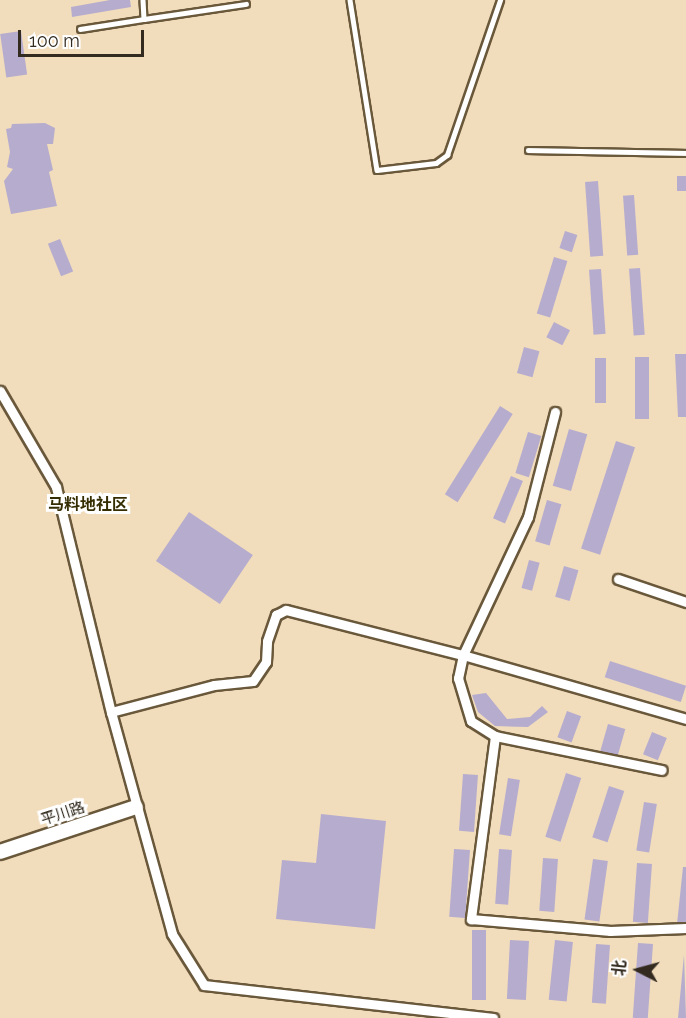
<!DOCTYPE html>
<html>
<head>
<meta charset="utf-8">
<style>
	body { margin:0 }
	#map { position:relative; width:686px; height:1018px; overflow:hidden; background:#f1dcbc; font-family:Raleway,"Noto Sans SC",sans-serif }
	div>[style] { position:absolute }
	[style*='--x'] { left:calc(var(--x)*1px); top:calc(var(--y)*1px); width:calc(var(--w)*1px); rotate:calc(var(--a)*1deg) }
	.building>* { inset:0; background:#b6acce; transform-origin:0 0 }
	.roads { filter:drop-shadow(2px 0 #6a583b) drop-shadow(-2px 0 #6a583b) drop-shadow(0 2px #6a583b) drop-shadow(0 -2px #6a583b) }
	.lane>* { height:4.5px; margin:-2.25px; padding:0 2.25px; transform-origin:2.25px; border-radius:2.25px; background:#fff }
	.street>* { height:9px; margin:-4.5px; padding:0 4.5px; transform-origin:4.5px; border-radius:4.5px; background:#fff }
	.secondary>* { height:14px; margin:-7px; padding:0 7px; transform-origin:7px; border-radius:7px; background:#fff }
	span { translate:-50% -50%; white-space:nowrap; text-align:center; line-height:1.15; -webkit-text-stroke:6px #fff; paint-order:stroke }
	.street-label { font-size:15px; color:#332b1f }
	.neighbourhood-label { font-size:16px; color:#352d02; font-weight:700 }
	.north { position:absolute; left:608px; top:940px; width:60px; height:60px; -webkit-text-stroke:4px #fff; paint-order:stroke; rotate:276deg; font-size:16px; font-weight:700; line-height:24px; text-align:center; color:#332b1f }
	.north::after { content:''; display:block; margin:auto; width:21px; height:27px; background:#332b1f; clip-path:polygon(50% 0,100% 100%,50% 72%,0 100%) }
	.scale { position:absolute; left:18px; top:30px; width:126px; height:27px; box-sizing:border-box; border:3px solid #332b1f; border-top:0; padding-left:8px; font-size:18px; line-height:21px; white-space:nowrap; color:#332b1f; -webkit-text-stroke:4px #fff; paint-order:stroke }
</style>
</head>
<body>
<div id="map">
	<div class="building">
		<i style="clip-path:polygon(110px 0,130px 0,131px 7px,72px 17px,71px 7px)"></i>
		<i style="left:21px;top:31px;width:44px;height:21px;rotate:82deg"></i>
		<i style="clip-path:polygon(45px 123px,55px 128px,53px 144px,47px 144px,53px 170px,49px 172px,57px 206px,11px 214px,4px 181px,13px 169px,7px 167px,10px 152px,6px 129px,11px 128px,12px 124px)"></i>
		<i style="left:677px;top:176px;width:9px;height:15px"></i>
		<i style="left:598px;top:181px;width:75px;height:13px;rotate:86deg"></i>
		<i style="left:634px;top:195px;width:60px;height:11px;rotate:86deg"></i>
		<i style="left:565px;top:231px;width:13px;height:18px;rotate:18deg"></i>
		<i style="left:60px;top:239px;width:35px;height:13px;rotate:68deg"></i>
		<i style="left:554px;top:257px;width:14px;height:59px;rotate:17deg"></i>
		<i style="left:640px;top:268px;width:67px;height:11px;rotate:86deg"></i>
		<i style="left:601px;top:269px;width:65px;height:12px;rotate:86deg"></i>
		<i style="left:554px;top:322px;width:18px;height:17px;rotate:27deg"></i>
		<i style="left:524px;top:347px;width:16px;height:27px;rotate:15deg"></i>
		<i style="clip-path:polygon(675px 354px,686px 354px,686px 417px,678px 417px)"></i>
		<i style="left:635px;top:357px;width:14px;height:62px"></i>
		<i style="left:595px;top:358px;width:11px;height:45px"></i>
		<i style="left:500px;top:406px;width:15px;height:104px;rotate:32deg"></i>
		<i style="left:569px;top:429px;width:19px;height:59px;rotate:16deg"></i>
		<i style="left:528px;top:432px;width:14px;height:43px;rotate:17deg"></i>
		<i style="left:616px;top:441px;width:20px;height:113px;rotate:18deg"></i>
		<i style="left:511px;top:476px;width:13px;height:46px;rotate:23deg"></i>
		<i style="left:547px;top:500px;width:15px;height:43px;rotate:16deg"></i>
		<i style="left:189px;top:512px;width:77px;height:59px;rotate:34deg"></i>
		<i style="left:529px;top:560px;width:11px;height:29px;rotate:15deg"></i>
		<i style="left:564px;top:566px;width:15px;height:32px;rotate:16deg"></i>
		<i style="left:610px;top:661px;width:80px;height:17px;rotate:18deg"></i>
		<i style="clip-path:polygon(486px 693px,507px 719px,530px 717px,542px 706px,548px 712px,528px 727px,495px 726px,478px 712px,472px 695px)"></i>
		<i style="left:567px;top:711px;width:15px;height:28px;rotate:20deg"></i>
		<i style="left:608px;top:724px;width:18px;height:28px;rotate:16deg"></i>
		<i style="left:652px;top:732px;width:16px;height:24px;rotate:22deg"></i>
		<i style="left:566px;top:773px;width:16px;height:67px;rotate:18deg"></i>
		<i style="left:463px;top:774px;width:15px;height:57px;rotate:4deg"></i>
		<i style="left:508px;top:778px;width:12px;height:57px;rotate:9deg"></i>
		<i style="left:609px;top:786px;width:16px;height:54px;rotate:18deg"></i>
		<i style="left:644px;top:802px;width:13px;height:49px;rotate:9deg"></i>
		<i style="clip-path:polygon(321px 814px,386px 821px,375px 929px,276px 919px,282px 860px,316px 863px)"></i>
		<i style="left:454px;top:849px;width:16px;height:68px;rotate:4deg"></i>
		<i style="left:499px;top:849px;width:13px;height:55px;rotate:4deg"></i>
		<i style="left:543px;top:858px;width:15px;height:53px;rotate:4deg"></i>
		<i style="left:593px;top:859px;width:15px;height:61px;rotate:8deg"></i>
		<i style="left:637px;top:863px;width:15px;height:59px;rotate:4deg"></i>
		<i style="clip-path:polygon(683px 867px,686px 867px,686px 925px,677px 924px)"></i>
		<i style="left:472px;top:930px;width:14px;height:70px"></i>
		<i style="left:510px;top:940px;width:19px;height:59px;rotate:3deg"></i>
		<i style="left:555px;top:940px;width:18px;height:60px;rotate:6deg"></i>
		<i style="left:638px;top:943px;width:15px;height:75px;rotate:4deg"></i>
		<i style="left:596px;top:944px;width:14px;height:59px;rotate:4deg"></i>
		<i style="clip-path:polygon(684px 955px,686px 1018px,678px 1018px)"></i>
	</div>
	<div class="roads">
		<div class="lane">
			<i style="--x:143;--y:0;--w:19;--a:87"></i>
			<i style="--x:144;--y:19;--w:103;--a:-8.4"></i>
			<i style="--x:350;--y:0;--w:172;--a:81"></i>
			<i style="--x:377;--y:170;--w:59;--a:-6.8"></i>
			<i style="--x:436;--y:163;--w:14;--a:-36"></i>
			<i style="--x:447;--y:155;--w:164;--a:-71.1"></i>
			<i style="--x:80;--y:29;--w:65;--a:-8.9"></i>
			<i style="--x:528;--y:150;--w:158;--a:1.1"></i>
		</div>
		<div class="street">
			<i style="--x:0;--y:391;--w:111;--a:59.7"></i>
			<i style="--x:56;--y:487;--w:232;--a:76.3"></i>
			<i style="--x:111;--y:712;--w:230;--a:74.6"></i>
			<i style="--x:172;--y:934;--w:60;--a:57.9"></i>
			<i style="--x:204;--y:985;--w:291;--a:6.5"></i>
			<i style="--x:555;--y:412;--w:108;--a:104.4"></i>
			<i style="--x:528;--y:517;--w:153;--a:115.2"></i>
			<i style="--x:463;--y:655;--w:24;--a:102"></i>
			<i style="--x:458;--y:678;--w:45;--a:73.2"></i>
			<i style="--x:471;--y:721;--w:28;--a:32"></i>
			<i style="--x:495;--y:736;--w:170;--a:11.5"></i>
			<i style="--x:618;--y:579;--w:72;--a:18.7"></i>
			<i style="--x:111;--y:712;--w:106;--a:-14.7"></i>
			<i style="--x:214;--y:685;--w:39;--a:-6"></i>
			<i style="--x:253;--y:681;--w:23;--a:-56"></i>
			<i style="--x:266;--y:662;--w:21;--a:-87"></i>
			<i style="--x:267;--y:641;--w:28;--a:-71"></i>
			<i style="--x:276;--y:615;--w:11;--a:-27"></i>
			<i style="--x:286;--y:610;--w:183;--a:14.3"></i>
			<i style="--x:463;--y:655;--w:232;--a:16"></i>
			<i style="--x:495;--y:736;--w:185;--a:97.5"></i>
			<i style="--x:471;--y:919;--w:140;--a:4.9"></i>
			<i style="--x:610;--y:931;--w:76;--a:-2.3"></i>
		</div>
		<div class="secondary">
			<i style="--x:0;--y:852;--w:143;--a:-18.3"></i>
		</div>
	</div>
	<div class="street-label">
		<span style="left:63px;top:814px;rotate:-18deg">平川路</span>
	</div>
	<div class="neighbourhood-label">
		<span style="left:88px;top:505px">马料地社区</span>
	</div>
	<div class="north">北</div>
	<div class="scale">100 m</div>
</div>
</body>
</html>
